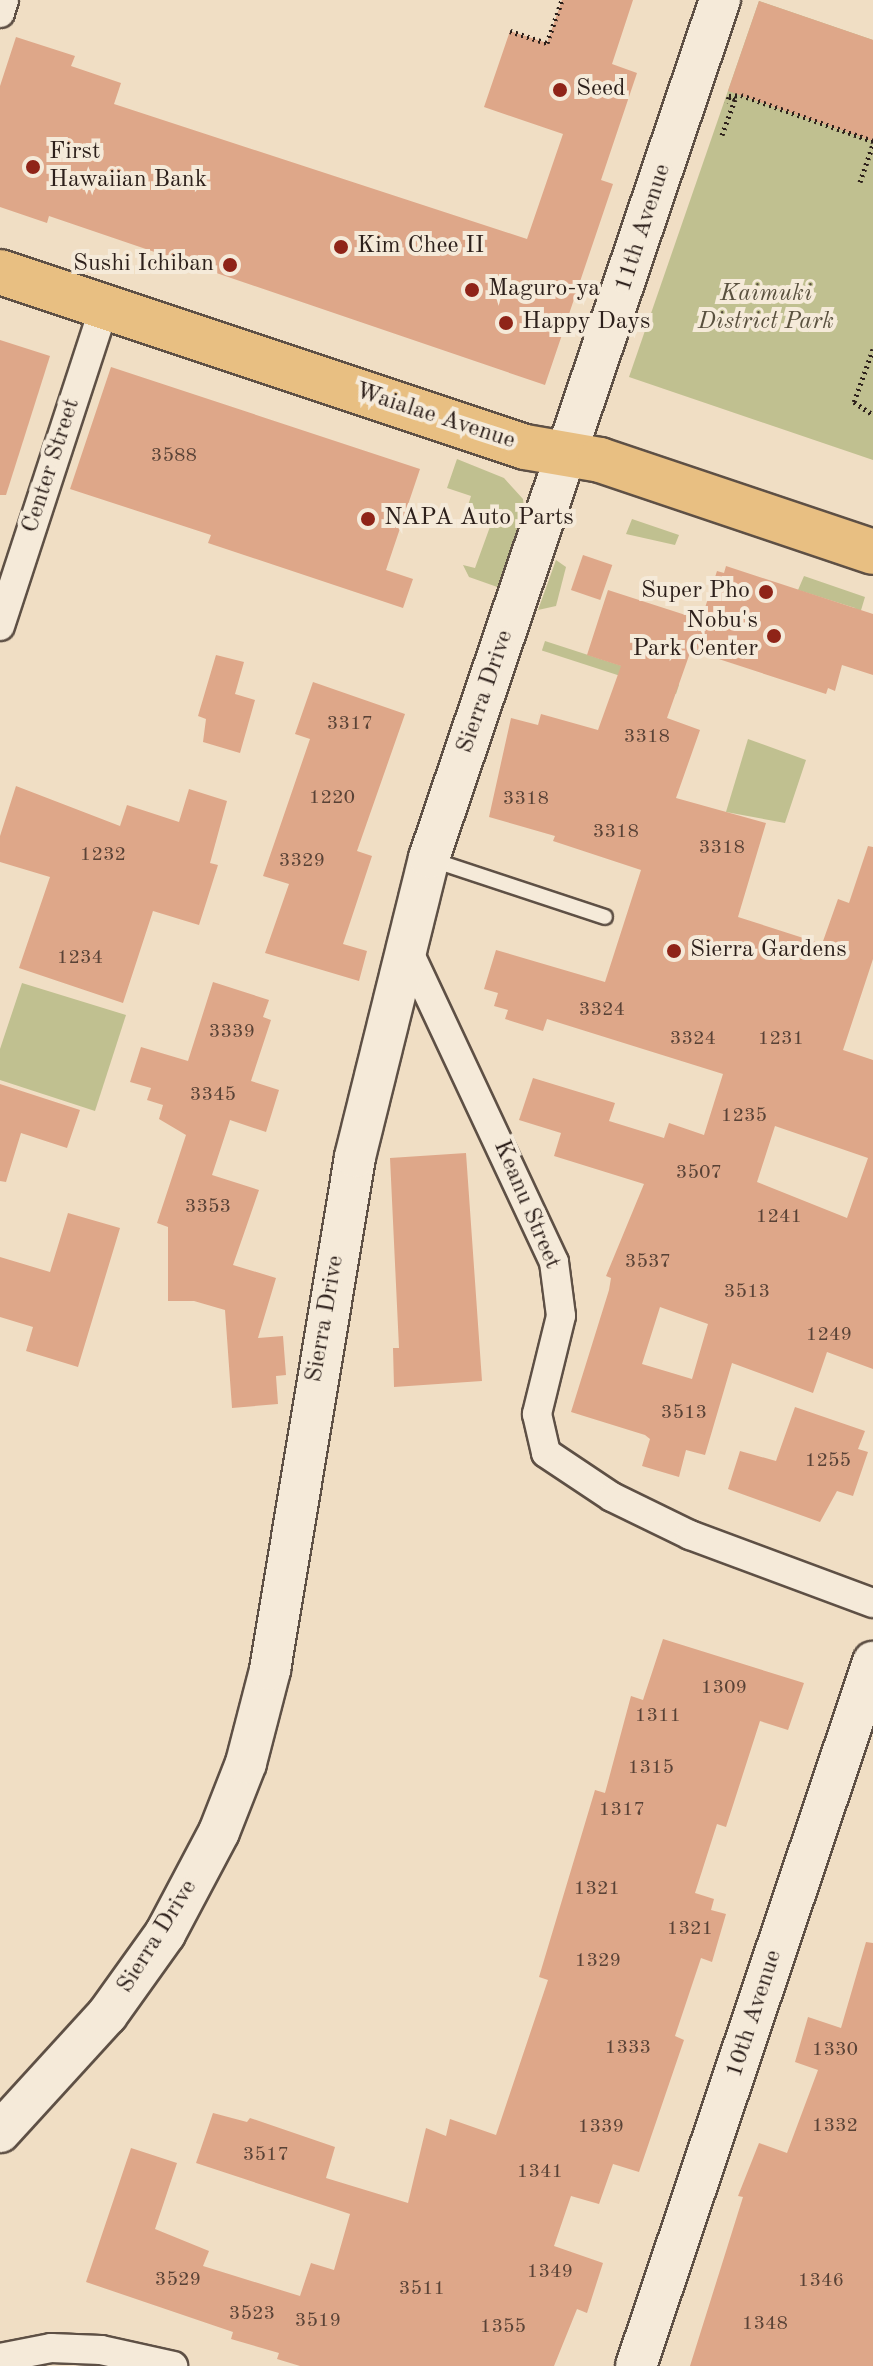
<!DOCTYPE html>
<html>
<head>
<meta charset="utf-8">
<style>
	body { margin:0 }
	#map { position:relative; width:873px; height:2366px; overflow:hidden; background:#f0dec4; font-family:"Old Standard TT",serif }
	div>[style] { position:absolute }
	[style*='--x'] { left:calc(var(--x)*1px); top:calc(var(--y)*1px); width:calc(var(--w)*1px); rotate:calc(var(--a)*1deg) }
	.green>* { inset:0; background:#c0c090; transform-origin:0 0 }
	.building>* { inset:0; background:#dea789; transform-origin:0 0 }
	.path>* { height:5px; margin-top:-2.5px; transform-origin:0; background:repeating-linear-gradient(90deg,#2d201b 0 2px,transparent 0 6px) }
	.roads { filter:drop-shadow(2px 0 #5e5045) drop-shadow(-2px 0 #5e5045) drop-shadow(0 2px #5e5045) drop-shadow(0 -2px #5e5045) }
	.lane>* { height:14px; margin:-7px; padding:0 7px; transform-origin:7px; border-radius:7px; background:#f5ead9 }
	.street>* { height:28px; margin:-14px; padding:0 14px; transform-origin:14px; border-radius:14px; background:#f5ead9 }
	.secondary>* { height:40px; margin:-20px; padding:0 20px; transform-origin:20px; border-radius:20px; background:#f5ead9 }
	.primary>* { height:44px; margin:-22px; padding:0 22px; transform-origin:22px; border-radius:22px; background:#e8bf82 }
	.dots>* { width:22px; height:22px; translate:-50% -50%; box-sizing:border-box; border:4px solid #f5ead9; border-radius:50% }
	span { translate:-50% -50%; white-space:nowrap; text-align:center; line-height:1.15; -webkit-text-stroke:8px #f5ead9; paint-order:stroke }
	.number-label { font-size:20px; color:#594236 }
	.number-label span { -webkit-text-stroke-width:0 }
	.poi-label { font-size:24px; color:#2d201b }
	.left { translate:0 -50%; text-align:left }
	.right { translate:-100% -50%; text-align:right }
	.street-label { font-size:24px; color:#2d201b }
	.park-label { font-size:24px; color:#59503e; font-style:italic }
</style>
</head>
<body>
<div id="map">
	<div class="green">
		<i style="clip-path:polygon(759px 1px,873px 40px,873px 460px,629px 377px)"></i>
		<i style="clip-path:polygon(457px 459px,504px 478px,523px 499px,525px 515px,503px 589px,469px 577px,463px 565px,475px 568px,491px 524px,465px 515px,471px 496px,447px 488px)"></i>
		<i style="clip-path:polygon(632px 519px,679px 535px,675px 545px,626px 534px)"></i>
		<i style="clip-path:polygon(556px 560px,566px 567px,556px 606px,538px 610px)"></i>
		<i style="clip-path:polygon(804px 576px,865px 597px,859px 617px,855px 608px,798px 590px)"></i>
		<i style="left:545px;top:641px;width:141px;height:10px;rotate:18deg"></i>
		<i style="clip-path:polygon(748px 739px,806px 760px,785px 823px,726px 812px)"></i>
		<i style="clip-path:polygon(22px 983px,126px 1015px,95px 1111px,0 1080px,0 1049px)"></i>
	</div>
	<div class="building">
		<i style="clip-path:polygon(562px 0,633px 0,612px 64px,637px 73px,601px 180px,613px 184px,545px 385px,49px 216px,47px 223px,0 207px,0 86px,16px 37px,75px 56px,71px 66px,121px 83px,114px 104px,527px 239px,563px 134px,484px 107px,510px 31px,547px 43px)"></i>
		<i style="clip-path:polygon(759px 1px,873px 40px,873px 141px,728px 91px)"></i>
		<i style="clip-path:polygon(0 340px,50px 356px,6px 495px,0 495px)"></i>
		<i style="clip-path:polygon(111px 367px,420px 469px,386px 570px,413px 579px,403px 608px,208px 543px,211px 535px,70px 489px)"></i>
		<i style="left:583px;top:555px;width:31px;height:37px;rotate:19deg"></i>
		<i style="clip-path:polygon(evenodd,726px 566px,873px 614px,873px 675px,842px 665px,835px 691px,828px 688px,826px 694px,691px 650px,667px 718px,700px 730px,676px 798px,766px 823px,738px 917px,822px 944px,838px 899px,849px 903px,868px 846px,873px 847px,873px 959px,843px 1050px,873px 1060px,873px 1369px,827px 1352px,813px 1393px,732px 1363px,705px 1455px,686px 1450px,679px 1477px,642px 1466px,650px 1439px,645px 1435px,571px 1412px,609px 1290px,611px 1278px,606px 1276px,644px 1184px,554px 1156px,561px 1133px,519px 1120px,533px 1078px,615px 1103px,609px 1121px,664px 1138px,669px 1123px,704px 1135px,723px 1074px,547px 1019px,543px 1031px,505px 1019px,508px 1010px,494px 1006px,498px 993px,484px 989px,496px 950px,605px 982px,641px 870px,553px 841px,555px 836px,489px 817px,511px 718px,538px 725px,541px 714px,598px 730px,621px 666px,587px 655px,608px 590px,701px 620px,717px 571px,724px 573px,726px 566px,775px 1126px,868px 1158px,847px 1218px,757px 1182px,775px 1126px,726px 566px,660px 1307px,708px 1324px,692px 1379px,642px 1364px,660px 1307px)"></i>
		<i style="clip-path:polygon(216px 655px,244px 662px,235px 694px,255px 700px,240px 753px,203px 742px,206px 719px,198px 716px)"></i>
		<i style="clip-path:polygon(313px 682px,405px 714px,357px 851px,372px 856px,343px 944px,367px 951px,359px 981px,265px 953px,289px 884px,263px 876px,310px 739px,295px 734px)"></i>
		<i style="clip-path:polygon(16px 786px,120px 826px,127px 805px,179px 822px,189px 789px,227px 801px,210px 863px,218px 865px,199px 925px,153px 911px,123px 1003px,19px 968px,50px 877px,0 862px,0 836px)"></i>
		<i style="clip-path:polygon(213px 982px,269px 1000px,263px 1017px,271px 1020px,251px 1081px,279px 1090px,266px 1132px,230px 1120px,212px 1175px,259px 1190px,233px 1265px,276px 1278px,258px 1338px,283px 1336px,286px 1375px,276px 1376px,278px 1404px,232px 1408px,225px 1310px,194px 1301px,168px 1301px,168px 1227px,157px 1223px,186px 1135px,159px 1119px,163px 1105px,147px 1100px,151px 1088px,130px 1082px,141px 1047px,188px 1061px)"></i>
		<i style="clip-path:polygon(0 1084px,80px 1110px,67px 1148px,21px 1133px,6px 1182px,0 1181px)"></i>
		<i style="clip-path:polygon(466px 1153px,482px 1381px,394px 1387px,393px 1348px,399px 1348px,390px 1158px)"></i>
		<i style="clip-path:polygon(68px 1213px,120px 1228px,78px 1367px,26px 1351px,33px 1327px,0 1317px,0 1257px,50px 1272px)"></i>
		<i style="clip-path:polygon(795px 1407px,865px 1431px,858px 1449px,868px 1452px,853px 1496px,837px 1491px,820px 1522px,728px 1489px,740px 1451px,776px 1461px)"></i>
		<i style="clip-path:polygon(663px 1639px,804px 1683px,788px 1730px,760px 1721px,726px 1827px,717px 1824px,695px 1893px,714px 1899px,711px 1910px,726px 1914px,712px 1962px,701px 1958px,675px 2036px,684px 2040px,639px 2172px,613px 2164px,599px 2204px,571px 2196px,554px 2246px,603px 2263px,587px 2313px,577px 2309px,554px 2366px,300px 2366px,277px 2359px,279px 2353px,231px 2339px,233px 2332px,86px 2282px,131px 2148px,177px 2163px,155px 2229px,209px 2251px,203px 2266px,300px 2296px,311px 2263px,334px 2270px,350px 2214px,196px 2163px,213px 2113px,247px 2122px,250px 2118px,335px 2147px,326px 2178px,408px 2203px,426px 2128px,446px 2136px,450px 2119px,496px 2135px,548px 1980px,539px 1977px,595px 1790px,605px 1793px,631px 1696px,643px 1700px)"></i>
		<i style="clip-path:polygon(866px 1942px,873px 1943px,873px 2366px,690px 2366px,743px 2197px,738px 2196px,759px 2143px,787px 2153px,818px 2070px,795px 2062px,808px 2017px,841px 2028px)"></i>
	</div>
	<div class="path">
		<i style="--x:510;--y:31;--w:39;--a:18"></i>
		<i style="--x:547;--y:43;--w:46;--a:-70.8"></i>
		<i style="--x:729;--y:96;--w:12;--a:-5"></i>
		<i style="--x:741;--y:95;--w:140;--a:19.2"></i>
		<i style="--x:722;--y:135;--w:38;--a:-70"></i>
		<i style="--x:735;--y:99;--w:6;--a:-162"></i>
		<i style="--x:729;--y:97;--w:6;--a:108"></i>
		<i style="--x:860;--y:182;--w:39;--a:-71"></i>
		<i style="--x:873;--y:349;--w:56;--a:109.7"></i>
		<i style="--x:854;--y:402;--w:23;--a:34"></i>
	</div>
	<div class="roads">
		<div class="lane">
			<i style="--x:433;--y:860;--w:181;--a:18.3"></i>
		</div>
		<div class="street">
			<i style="--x:0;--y:13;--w:14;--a:-73"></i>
			<i style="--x:0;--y:626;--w:336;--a:-71.9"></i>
			<i style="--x:406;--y:946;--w:349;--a:64.9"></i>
			<i style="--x:554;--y:1262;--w:54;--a:82.6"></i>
			<i style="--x:561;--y:1316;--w:101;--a:103.8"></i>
			<i style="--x:537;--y:1414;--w:40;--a:77"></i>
			<i style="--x:546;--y:1453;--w:79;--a:33.7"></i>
			<i style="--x:612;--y:1497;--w:87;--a:26"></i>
			<i style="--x:690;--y:1535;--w:195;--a:20.4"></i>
			<i style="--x:0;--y:2358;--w:52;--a:-11.1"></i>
			<i style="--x:51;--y:2348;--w:50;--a:2.3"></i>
			<i style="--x:101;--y:2350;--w:74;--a:12.5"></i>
		</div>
		<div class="secondary">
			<i style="--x:0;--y:2132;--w:159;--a:-47.6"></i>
			<i style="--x:107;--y:2015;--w:100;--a:-54.4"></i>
			<i style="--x:165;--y:1934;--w:115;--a:-62.1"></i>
			<i style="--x:219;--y:1832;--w:74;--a:-68.6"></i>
			<i style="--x:246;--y:1763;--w:96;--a:-75.5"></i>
			<i style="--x:270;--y:1670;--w:520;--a:-80.59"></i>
			<i style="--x:355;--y:1157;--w:308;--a:-76.1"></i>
			<i style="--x:429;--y:858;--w:906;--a:-71.27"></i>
			<i style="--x:636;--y:2366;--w:743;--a:-71.39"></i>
		</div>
		<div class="primary">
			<i style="--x:0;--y:272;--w:553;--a:18.43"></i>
			<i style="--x:525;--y:447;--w:76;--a:9.8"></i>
			<i style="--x:600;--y:460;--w:288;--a:18.6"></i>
		</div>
	</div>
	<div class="dots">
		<i style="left:560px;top:90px;background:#8f2418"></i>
		<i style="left:33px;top:167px;background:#8f2418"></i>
		<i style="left:341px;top:247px;background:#8f2418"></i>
		<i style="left:230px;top:265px;background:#8f2418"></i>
		<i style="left:472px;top:290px;background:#8f2418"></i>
		<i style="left:506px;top:323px;background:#8f2418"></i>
		<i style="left:368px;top:519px;background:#8f2418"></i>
		<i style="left:766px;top:592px;background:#8f2418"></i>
		<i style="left:774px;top:636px;background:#8f2418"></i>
		<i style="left:674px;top:951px;background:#8f2418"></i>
	</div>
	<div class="number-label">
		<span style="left:174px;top:456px">3588</span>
		<span style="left:350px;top:724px">3317</span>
		<span style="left:647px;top:737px">3318</span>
		<span style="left:332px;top:798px">1220</span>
		<span style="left:526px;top:799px">3318</span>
		<span style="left:616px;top:832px">3318</span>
		<span style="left:722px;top:848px">3318</span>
		<span style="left:103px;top:855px">1232</span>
		<span style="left:302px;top:861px">3329</span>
		<span style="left:80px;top:958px">1234</span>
		<span style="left:602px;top:1010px">3324</span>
		<span style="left:232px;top:1032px">3339</span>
		<span style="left:693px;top:1039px">3324</span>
		<span style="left:781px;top:1039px">1231</span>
		<span style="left:213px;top:1095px">3345</span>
		<span style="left:744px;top:1116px">1235</span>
		<span style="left:699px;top:1173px">3507</span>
		<span style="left:208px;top:1207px">3353</span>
		<span style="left:779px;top:1217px">1241</span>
		<span style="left:648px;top:1262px">3537</span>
		<span style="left:747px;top:1292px">3513</span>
		<span style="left:829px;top:1335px">1249</span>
		<span style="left:684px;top:1413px">3513</span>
		<span style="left:828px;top:1461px">1255</span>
		<span style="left:724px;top:1688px">1309</span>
		<span style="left:658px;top:1716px">1311</span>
		<span style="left:651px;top:1768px">1315</span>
		<span style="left:622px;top:1810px">1317</span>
		<span style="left:597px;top:1889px">1321</span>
		<span style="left:690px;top:1929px">1321</span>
		<span style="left:598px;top:1961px">1329</span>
		<span style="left:628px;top:2048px">1333</span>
		<span style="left:835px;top:2050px">1330</span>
		<span style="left:835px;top:2126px">1332</span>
		<span style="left:601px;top:2127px">1339</span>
		<span style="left:266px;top:2155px">3517</span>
		<span style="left:540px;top:2172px">1341</span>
		<span style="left:550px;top:2272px">1349</span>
		<span style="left:178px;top:2280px">3529</span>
		<span style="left:821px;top:2281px">1346</span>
		<span style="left:422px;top:2289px">3511</span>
		<span style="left:252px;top:2314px">3523</span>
		<span style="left:318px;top:2321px">3519</span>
		<span style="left:765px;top:2324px">1348</span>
		<span style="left:503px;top:2327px">1355</span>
	</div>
	<div class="poi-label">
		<span class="left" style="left:576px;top:90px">Seed</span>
		<span class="left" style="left:49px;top:167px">First<br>Hawaiian Bank</span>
		<span class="left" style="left:357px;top:247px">Kim Chee II</span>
		<span class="right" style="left:214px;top:265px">Sushi Ichiban</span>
		<span class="left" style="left:488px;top:290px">Maguro-ya</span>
		<span class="left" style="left:522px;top:323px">Happy Days</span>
		<span class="left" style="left:384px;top:519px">NAPA Auto Parts</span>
		<span class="right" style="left:750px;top:592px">Super Pho</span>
		<span class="right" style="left:758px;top:636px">Nobu's<br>Park Center</span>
		<span class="left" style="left:690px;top:951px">Sierra Gardens</span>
	</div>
	<div class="street-label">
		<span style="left:644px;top:228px;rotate:-72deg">11th Avenue</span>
		<span style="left:435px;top:417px;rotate:18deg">Waialae Avenue</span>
		<span style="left:52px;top:466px;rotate:-72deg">Center Street</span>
		<span style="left:486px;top:692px;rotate:-71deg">Sierra Drive</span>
		<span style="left:526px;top:1205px;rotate:67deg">Keanu Street</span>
		<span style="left:326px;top:1319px;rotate:-80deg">Sierra Drive</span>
		<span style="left:158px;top:1937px;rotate:-58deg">Sierra Drive</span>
		<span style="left:755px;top:2014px;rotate:-72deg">10th Avenue</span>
	</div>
	<div class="park-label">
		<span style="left:766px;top:309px">Kaimuki<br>District Park</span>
	</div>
</div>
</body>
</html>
